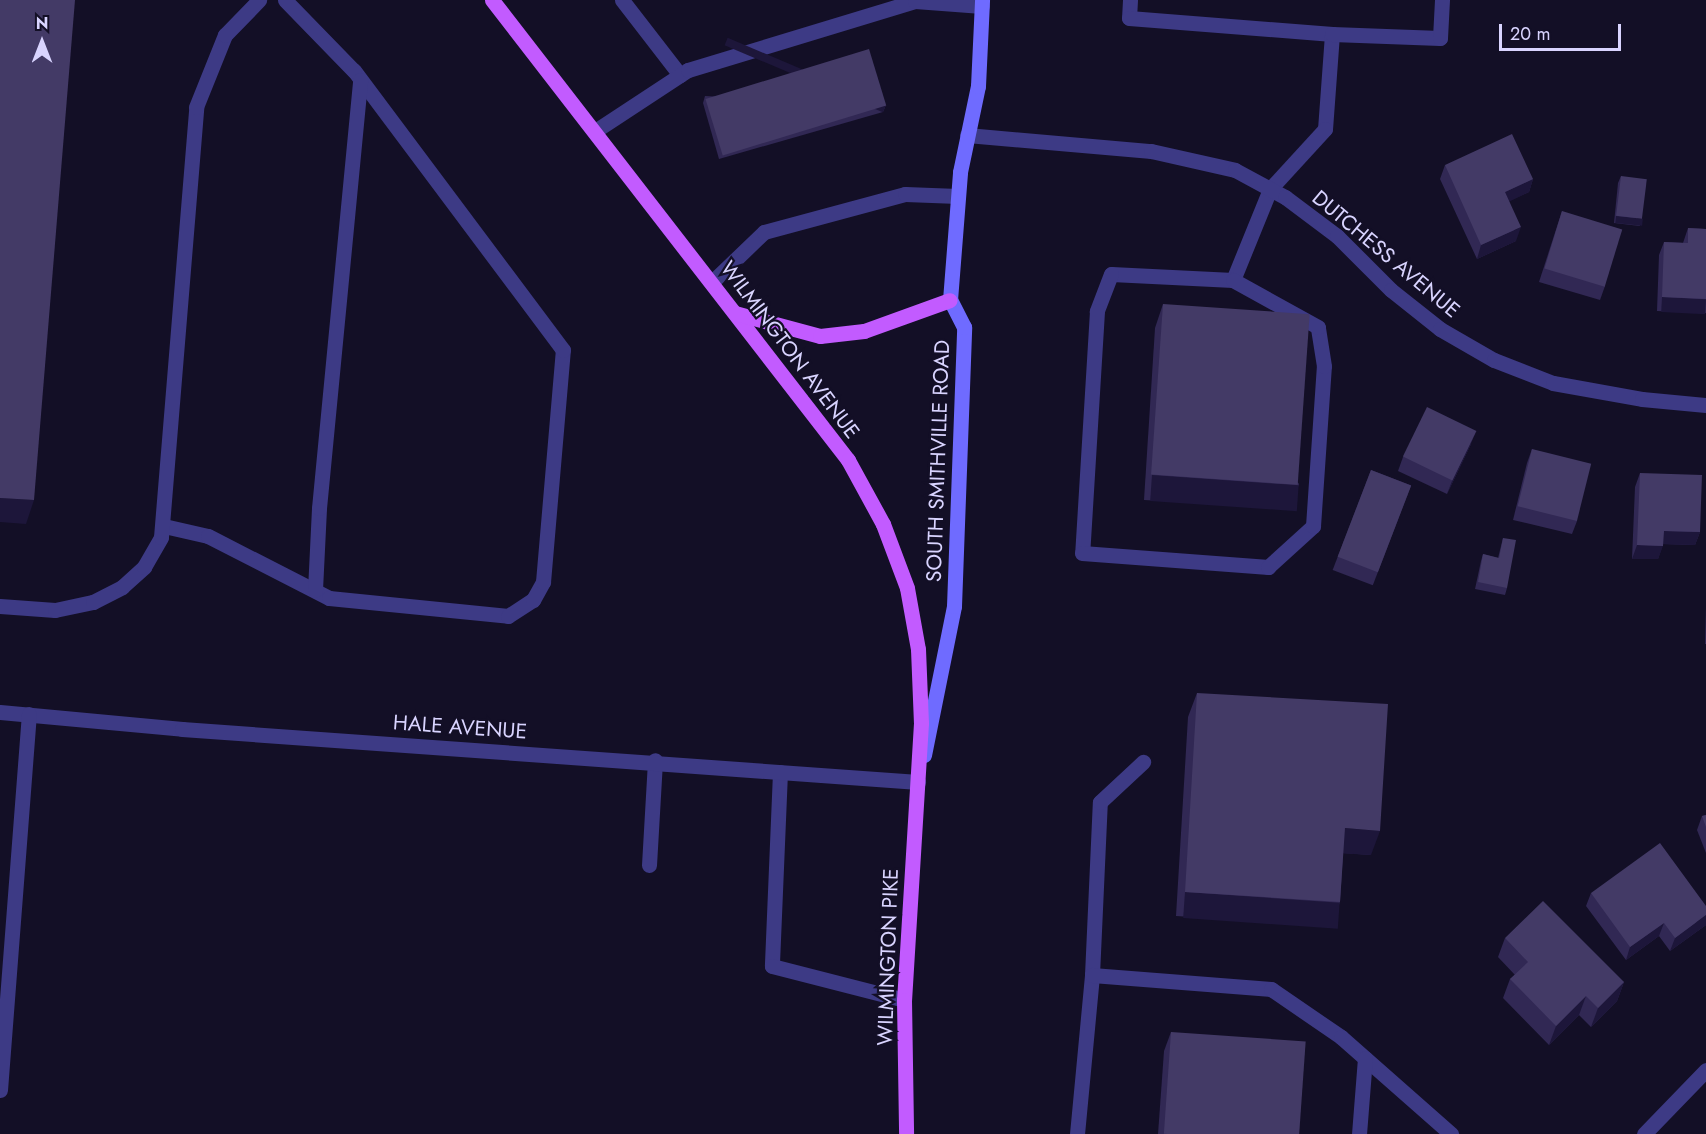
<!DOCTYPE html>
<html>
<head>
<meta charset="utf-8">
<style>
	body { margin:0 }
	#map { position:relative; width:1706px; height:1134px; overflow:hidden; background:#130f26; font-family:Jost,sans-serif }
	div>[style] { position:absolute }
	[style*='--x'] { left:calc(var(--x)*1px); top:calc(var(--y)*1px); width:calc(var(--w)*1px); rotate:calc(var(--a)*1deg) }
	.lane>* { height:15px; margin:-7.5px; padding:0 7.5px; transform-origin:7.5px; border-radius:7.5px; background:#3d3a85 }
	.street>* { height:15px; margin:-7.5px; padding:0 7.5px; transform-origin:7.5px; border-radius:7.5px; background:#3d3a85 }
	.secondary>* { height:15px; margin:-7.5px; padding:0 7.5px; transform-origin:7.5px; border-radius:7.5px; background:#6f6bff }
	.primary>* { height:15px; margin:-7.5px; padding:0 7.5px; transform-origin:7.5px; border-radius:7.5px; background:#c25bff }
	.wall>* { inset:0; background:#312854; transform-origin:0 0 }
	.shaded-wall>* { inset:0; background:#1d163a; transform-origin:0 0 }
	.building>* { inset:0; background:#433a66; transform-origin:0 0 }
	span { translate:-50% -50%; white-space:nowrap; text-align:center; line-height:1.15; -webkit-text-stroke:4.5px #130f26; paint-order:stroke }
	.street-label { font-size:21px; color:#d9d4ff }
	.north { position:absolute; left:12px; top:12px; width:60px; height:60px; -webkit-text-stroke:4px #130f26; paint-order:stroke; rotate:0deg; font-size:16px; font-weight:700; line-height:24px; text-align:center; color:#d9d4ff }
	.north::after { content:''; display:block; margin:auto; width:21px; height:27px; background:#d9d4ff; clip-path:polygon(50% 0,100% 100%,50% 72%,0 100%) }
	.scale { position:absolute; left:1499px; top:24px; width:122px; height:27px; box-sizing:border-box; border:3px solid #d9d4ff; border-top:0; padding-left:8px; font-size:18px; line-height:21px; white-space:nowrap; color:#d9d4ff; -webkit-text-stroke:4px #130f26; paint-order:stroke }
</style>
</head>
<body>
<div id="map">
	<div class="lane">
		<i style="--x:622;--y:0;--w:95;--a:52.3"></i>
		<i style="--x:1130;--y:0;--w:18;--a:93"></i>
		<i style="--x:1129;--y:18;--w:204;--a:4.5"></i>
		<i style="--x:1332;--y:34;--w:95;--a:94.2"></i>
		<i style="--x:1325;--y:129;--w:81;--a:132.5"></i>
		<i style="--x:1270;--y:189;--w:98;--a:112.1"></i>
		<i style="--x:1233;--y:280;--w:122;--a:-177.2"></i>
		<i style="--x:1111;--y:274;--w:40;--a:111"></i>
		<i style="--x:1097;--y:311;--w:242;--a:93.5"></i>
		<i style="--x:1082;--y:553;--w:187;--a:4.3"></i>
		<i style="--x:1268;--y:567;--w:61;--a:-42.3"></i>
		<i style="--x:1313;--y:526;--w:160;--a:-86.1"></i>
		<i style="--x:1324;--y:366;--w:39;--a:-99"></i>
		<i style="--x:1318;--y:327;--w:97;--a:-151.1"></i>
		<i style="--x:1332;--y:34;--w:108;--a:2.1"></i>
		<i style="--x:1440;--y:38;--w:38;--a:-87"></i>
		<i style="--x:595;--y:131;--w:111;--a:-33.3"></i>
		<i style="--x:688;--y:70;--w:237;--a:-16.9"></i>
		<i style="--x:915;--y:1;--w:67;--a:4.3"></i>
		<i style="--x:712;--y:282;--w:72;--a:-43.9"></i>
		<i style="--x:764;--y:232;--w:146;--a:-15.1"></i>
		<i style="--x:905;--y:194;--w:53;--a:2.2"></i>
		<i style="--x:164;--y:526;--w:45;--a:12.8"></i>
		<i style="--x:208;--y:536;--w:136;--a:27.1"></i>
		<i style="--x:329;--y:598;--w:180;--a:5.7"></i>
		<i style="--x:508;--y:616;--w:30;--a:-33"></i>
		<i style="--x:533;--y:600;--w:21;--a:-61"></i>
		<i style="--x:543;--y:582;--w:233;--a:-85.1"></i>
		<i style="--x:563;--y:350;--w:349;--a:-126.8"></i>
		<i style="--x:354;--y:71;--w:99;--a:-134.2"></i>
		<i style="--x:315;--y:590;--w:82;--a:-87.2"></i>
		<i style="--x:319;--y:508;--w:430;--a:-84.5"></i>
		<i style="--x:0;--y:606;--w:55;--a:4.2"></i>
		<i style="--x:55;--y:610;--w:39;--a:-12"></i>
		<i style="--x:93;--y:602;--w:33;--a:-27"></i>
		<i style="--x:122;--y:587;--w:30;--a:-42"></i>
		<i style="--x:144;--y:567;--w:34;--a:-60"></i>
		<i style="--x:161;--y:537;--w:431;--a:-85.3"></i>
		<i style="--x:196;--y:107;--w:78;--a:-68.1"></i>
		<i style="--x:225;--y:35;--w:49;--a:-45.8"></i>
		<i style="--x:780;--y:772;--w:194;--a:92.4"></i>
		<i style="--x:772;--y:966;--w:136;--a:14.4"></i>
		<i style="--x:649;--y:865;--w:105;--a:-86.7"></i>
		<i style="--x:1092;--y:975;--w:173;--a:-87.4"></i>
		<i style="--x:1100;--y:802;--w:59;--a:-42.9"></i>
		<i style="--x:1077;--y:1134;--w:160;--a:-84.6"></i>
		<i style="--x:1092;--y:975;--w:180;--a:4.5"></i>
		<i style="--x:1271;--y:989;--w:85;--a:34.4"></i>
		<i style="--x:1341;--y:1037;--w:147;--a:41.4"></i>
		<i style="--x:1359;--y:1134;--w:76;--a:-85.5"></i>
	</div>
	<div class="street">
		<i style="--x:967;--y:135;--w:185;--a:5"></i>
		<i style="--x:1151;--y:151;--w:86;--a:12.7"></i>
		<i style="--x:1235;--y:170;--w:57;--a:28.4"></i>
		<i style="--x:1285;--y:197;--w:65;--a:36.9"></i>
		<i style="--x:1337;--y:236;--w:76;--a:45"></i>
		<i style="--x:1391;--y:290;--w:63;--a:38.5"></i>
		<i style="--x:1440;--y:329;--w:62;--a:29.9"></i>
		<i style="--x:1494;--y:360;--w:63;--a:21.3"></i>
		<i style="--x:1553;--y:383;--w:90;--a:10.2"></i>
		<i style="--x:1642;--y:399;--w:64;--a:5.4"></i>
		<i style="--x:0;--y:712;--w:183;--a:5.3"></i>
		<i style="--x:182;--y:729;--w:738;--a:4.12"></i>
		<i style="--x:0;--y:1090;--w:377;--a:-85.6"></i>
		<i style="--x:1644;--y:1134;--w:89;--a:-45.9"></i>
	</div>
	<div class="secondary">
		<i style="--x:924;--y:755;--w:152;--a:-78.6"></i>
		<i style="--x:954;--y:606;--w:279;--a:-87.9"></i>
		<i style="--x:964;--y:327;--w:30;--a:-117"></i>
		<i style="--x:950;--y:300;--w:128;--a:-85.5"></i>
		<i style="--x:960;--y:172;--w:88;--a:-78.2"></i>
		<i style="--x:978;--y:86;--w:86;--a:-87.3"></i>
	</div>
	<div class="primary">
		<i style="--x:492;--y:0;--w:582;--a:52.26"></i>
		<i style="--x:848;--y:460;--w:73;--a:61.3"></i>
		<i style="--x:883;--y:524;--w:68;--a:69.4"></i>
		<i style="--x:907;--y:588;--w:62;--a:79.8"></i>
		<i style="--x:918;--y:649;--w:74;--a:87.7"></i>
		<i style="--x:921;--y:723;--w:278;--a:93.5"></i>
		<i style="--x:904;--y:1000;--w:134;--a:89.1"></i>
		<i style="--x:735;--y:313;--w:88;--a:15.1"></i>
		<i style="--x:820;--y:336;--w:44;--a:-6.5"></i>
		<i style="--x:864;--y:331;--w:91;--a:-19.8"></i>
	</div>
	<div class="wall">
		<i style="clip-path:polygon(705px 96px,886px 105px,883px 112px,719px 159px,703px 103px)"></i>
		<i style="clip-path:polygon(1445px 165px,1533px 179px,1529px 192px,1509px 201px,1516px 241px,1477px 259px,1440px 179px)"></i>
		<i style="clip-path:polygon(1621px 176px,1640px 226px,1614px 223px,1618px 183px)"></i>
		<i style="clip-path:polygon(1562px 211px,1605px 286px,1600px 300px,1539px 282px)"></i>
		<i style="clip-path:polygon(1688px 228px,1706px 229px,1706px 313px,1657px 311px,1659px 255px,1664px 242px,1683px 243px)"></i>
		<i style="clip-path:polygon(1163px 304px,1299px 484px,1291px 508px,1144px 500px,1155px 328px)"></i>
		<i style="clip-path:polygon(1471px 444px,1447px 494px,1398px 471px,1403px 457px)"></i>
		<i style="clip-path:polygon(1532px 449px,1577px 521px,1572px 534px,1513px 520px,1527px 463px)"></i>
		<i style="left:1371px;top:470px;width:43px;height:107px;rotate:21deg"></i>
		<i style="clip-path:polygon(1640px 473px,1700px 532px,1695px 545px,1663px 544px,1658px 559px,1632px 559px,1635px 487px)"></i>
		<i style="clip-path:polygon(1503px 538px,1507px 588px,1505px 595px,1475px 589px,1481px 561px,1483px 554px,1498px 558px)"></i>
		<i style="clip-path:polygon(1706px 607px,1706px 644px,1705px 644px)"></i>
		<i style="clip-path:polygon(1197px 693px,1371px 855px,1343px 853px,1340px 902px,1331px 926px,1176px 916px,1188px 717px)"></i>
		<i style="clip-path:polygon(1706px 815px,1706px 853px,1697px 830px,1702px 816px)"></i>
		<i style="clip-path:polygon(1591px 893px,1706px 925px,1670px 951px,1659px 936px,1626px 960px,1586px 906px)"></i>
		<i style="clip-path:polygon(1505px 938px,1624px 982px,1617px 1001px,1591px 1027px,1579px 1015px,1549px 1045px,1503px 998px,1510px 979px,1515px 975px,1498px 957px)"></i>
		<i style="clip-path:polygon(1171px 1032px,1299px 1134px,1158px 1134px,1164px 1051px)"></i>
	</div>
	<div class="shaded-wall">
		<i style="left:886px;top:105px;width:8px;height:172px;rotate:113deg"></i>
		<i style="clip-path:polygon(1533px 179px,1529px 192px,1500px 206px,1505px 192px)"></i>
		<i style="left:1616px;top:216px;width:27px;height:7px;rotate:6deg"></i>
		<i style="clip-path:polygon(1521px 227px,1516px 241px,1477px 259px,1481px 245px)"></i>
		<i style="left:1662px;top:297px;width:44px;height:15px;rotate:3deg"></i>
		<i style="clip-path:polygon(1476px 431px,1471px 444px,1447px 494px,1452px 481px)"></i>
		<i style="left:1152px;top:475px;width:147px;height:26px;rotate:4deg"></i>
		<i style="clip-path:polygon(0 498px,34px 500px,26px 524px,0 522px)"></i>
		<i style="clip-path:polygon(1664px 531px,1700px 532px,1695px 545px,1659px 544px)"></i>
		<i style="clip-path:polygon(1637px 545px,1663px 546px,1658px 559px,1632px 559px)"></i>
		<i style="clip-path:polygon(1345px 828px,1380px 831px,1371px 855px,1336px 853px)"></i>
		<i style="left:1185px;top:892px;width:155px;height:26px;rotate:4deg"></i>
		<i style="clip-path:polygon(1706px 915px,1706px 925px,1670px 951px,1675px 938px)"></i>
		<i style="clip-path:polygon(1664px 923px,1659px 936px,1626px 960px,1630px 947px)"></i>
		<i style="clip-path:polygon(1624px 982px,1617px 1001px,1591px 1027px,1598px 1008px)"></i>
		<i style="clip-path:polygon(1586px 996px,1579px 1015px,1549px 1045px,1556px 1026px)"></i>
	</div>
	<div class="building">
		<i style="clip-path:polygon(0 0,75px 0,34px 500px,0 498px)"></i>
		<i style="left:869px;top:49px;width:59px;height:171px;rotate:73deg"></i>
		<i style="clip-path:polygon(1512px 134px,1533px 179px,1505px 192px,1521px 227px,1481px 245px,1445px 165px)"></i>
		<i style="left:1621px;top:176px;width:26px;height:40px;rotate:7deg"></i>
		<i style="left:1562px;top:211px;width:63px;height:60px;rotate:17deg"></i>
		<i style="clip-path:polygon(1688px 228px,1706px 229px,1706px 299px,1662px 297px,1664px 242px,1688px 243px)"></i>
		<i style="left:1163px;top:304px;width:147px;height:171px;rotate:4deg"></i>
		<i style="left:1427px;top:407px;width:55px;height:55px;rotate:26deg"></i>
		<i style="left:1532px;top:449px;width:61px;height:59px;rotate:14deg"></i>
		<i style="left:1371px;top:470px;width:43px;height:93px;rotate:21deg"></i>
		<i style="clip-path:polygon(1640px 473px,1702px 475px,1700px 532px,1664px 531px,1663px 546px,1637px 545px)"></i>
		<i style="clip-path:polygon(1503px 538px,1516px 540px,1507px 588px,1478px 582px,1483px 554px,1499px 558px)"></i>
		<i style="clip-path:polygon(1197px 693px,1388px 704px,1380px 831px,1345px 828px,1340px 902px,1185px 892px)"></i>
		<i style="clip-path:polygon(1706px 815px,1706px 827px,1702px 816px)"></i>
		<i style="clip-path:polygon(1660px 843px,1706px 906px,1706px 915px,1675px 938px,1664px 923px,1630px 947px,1591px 893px)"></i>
		<i style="clip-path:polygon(1543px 901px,1624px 982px,1598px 1008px,1586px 996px,1556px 1026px,1510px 979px,1528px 962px,1505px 938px)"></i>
		<i style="left:1171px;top:1032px;width:135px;height:102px;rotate:4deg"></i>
	</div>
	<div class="street-label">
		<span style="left:1386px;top:254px;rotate:40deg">DUTCHESS AVENUE</span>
		<span style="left:790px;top:350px;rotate:53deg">WILMINGTON AVENUE</span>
		<span style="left:938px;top:461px;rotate:-88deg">SOUTH SMITHVILLE ROAD</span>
		<span style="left:460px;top:727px;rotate:4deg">HALE AVENUE</span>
		<span style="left:888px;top:957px;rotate:-88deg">WILMINGTON PIKE</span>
	</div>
	<div class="north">N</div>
	<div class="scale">20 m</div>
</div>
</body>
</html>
